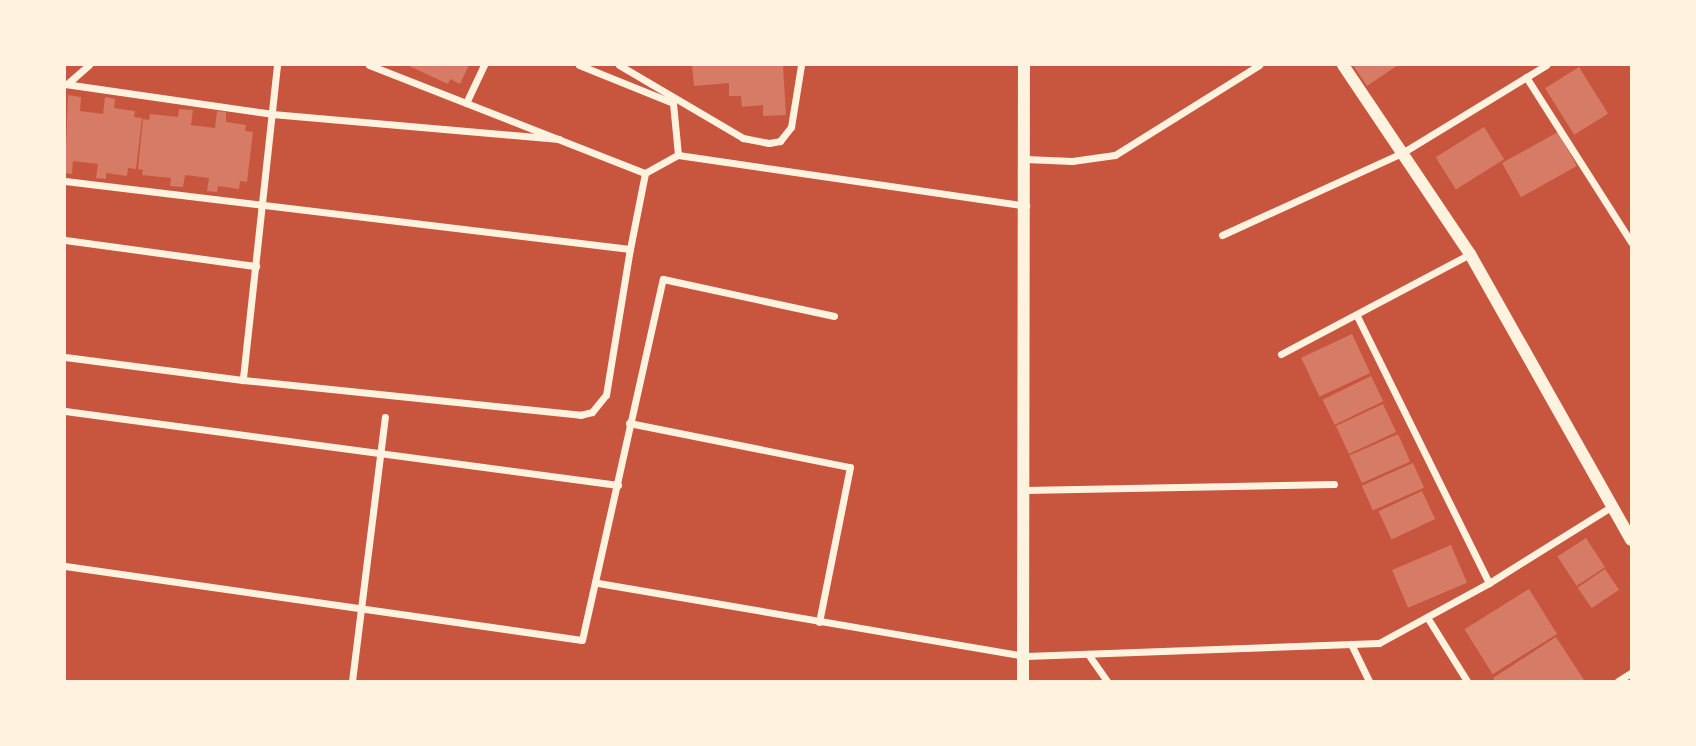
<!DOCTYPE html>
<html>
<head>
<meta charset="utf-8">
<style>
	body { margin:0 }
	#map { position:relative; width:1696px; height:746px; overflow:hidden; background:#c8553d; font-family:"Public Sans",sans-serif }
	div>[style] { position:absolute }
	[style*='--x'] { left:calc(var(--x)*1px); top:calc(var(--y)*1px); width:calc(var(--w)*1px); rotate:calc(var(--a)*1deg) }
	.building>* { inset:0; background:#d67c66; transform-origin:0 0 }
	.minor>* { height:7px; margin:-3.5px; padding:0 3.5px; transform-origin:3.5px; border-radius:3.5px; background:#fff3e0 }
	.tertiary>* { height:12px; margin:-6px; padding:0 6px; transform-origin:6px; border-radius:6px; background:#fff3e0 }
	span { translate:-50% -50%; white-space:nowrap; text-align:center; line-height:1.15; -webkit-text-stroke:5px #fff3e0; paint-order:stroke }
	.frame { position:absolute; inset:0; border:66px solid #fff3e0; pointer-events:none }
</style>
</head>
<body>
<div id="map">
	<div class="building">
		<i style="clip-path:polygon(407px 65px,469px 65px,460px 84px,450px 79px,448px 84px)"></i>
		<i style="clip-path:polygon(692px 65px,783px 65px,786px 115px,763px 116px,763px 105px,742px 107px,741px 96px,729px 96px,729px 83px,694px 86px)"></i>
		<i style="clip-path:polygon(1353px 65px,1398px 65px,1367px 86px)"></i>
		<i style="left:1579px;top:67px;width:55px;height:40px;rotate:58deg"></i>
		<i style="clip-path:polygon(68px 95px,81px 97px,80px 111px,103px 114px,105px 97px,115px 99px,114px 108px,135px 111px,134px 117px,142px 118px,136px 169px,128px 168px,127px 176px,106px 173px,106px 179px,96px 178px,98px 164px,73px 161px,72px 174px,65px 173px)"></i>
		<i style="clip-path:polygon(179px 109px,193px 110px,191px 125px,215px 128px,217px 111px,226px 112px,226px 122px,246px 125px,245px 131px,253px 132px,247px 182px,240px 181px,239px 189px,218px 186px,217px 192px,207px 191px,209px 178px,185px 175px,183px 187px,170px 186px,171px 178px,142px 175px,143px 170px,138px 169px,143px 119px,149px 120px,150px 114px,178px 117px)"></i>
		<i style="left:1484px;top:127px;width:38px;height:57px;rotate:58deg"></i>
		<i style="left:1558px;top:132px;width:39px;height:64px;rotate:61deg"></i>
		<i style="left:1352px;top:334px;width:43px;height:56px;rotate:65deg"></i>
		<i style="left:1371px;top:376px;width:28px;height:54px;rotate:64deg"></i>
		<i style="left:1383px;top:404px;width:31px;height:52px;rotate:65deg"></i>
		<i style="left:1398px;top:434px;width:30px;height:53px;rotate:66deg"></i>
		<i style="left:1413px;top:463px;width:27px;height:56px;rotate:66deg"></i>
		<i style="left:1422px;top:491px;width:31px;height:48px;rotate:65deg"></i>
		<i style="left:1586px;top:538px;width:35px;height:34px;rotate:57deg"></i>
		<i style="left:1451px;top:545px;width:41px;height:64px;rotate:67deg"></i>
		<i style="left:1605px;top:569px;width:25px;height:33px;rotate:56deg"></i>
		<i style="left:1529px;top:589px;width:53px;height:76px;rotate:58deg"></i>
		<i style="clip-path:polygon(1556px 637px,1584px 680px,1495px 681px,1493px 678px)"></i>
	</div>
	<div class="minor">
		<i style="--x:277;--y:65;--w:317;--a:96.2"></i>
		<i style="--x:243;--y:380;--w:339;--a:5.9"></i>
		<i style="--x:580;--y:415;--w:12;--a:-14"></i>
		<i style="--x:592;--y:412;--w:22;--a:-51"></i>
		<i style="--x:606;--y:395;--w:148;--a:-80.7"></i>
		<i style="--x:369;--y:65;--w:296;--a:21.4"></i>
		<i style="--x:579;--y:65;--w:101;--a:22"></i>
		<i style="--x:673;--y:103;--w:52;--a:84.5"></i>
		<i style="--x:619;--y:65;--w:144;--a:30.5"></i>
		<i style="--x:743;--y:138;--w:26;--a:11"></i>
		<i style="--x:769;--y:143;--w:11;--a:-10"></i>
		<i style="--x:780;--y:141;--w:18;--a:-52"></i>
		<i style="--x:791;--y:127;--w:63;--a:-80.8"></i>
		<i style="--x:1526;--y:77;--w:196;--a:57.5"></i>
		<i style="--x:65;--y:84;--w:209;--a:8.2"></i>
		<i style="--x:272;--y:114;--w:288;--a:5"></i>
		<i style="--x:67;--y:84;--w:29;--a:-41"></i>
		<i style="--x:466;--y:103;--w:42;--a:-64.7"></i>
		<i style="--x:1025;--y:159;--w:47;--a:2.4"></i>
		<i style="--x:1072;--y:161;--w:43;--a:-7.9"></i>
		<i style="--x:1115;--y:155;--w:170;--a:-32"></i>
		<i style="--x:65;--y:181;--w:569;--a:6.86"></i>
		<i style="--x:630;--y:249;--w:77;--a:-78.8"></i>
		<i style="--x:645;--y:173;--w:38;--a:-29"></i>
		<i style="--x:678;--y:155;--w:352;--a:8.3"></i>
		<i style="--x:1222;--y:235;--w:198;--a:-24.5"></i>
		<i style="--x:1402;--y:153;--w:169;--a:-31.4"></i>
		<i style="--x:65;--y:240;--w:193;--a:7.8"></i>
		<i style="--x:1357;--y:316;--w:298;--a:63.7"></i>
		<i style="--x:1281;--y:354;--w:214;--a:-27.9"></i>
		<i style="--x:65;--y:357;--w:179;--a:7.4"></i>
		<i style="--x:65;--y:411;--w:558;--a:7.62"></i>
		<i style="--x:629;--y:423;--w:225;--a:11.3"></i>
		<i style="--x:850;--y:467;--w:158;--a:101.3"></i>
		<i style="--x:1025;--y:490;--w:309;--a:-1.1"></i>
		<i style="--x:65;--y:566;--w:522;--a:8.15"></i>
		<i style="--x:582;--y:640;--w:370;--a:-77.4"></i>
		<i style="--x:663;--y:279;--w:175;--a:12.2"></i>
		<i style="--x:598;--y:583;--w:434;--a:9.7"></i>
		<i style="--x:1026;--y:656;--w:353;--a:-2.1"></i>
		<i style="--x:1379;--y:643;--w:125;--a:-28.6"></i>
		<i style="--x:1489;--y:583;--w:145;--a:-32"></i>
		<i style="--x:1427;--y:617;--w:75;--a:58"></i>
		<i style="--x:1351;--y:644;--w:41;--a:64.1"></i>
		<i style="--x:1088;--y:654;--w:33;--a:55"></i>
		<i style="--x:352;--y:681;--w:266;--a:-82.9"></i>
		<i style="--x:1618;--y:681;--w:15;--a:-32"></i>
	</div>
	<div class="tertiary">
		<i style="--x:1343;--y:65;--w:228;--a:56.1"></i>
		<i style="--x:1470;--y:254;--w:328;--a:60.6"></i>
		<i style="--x:1023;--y:681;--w:616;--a:-89.91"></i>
	</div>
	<div class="frame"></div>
</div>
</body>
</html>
